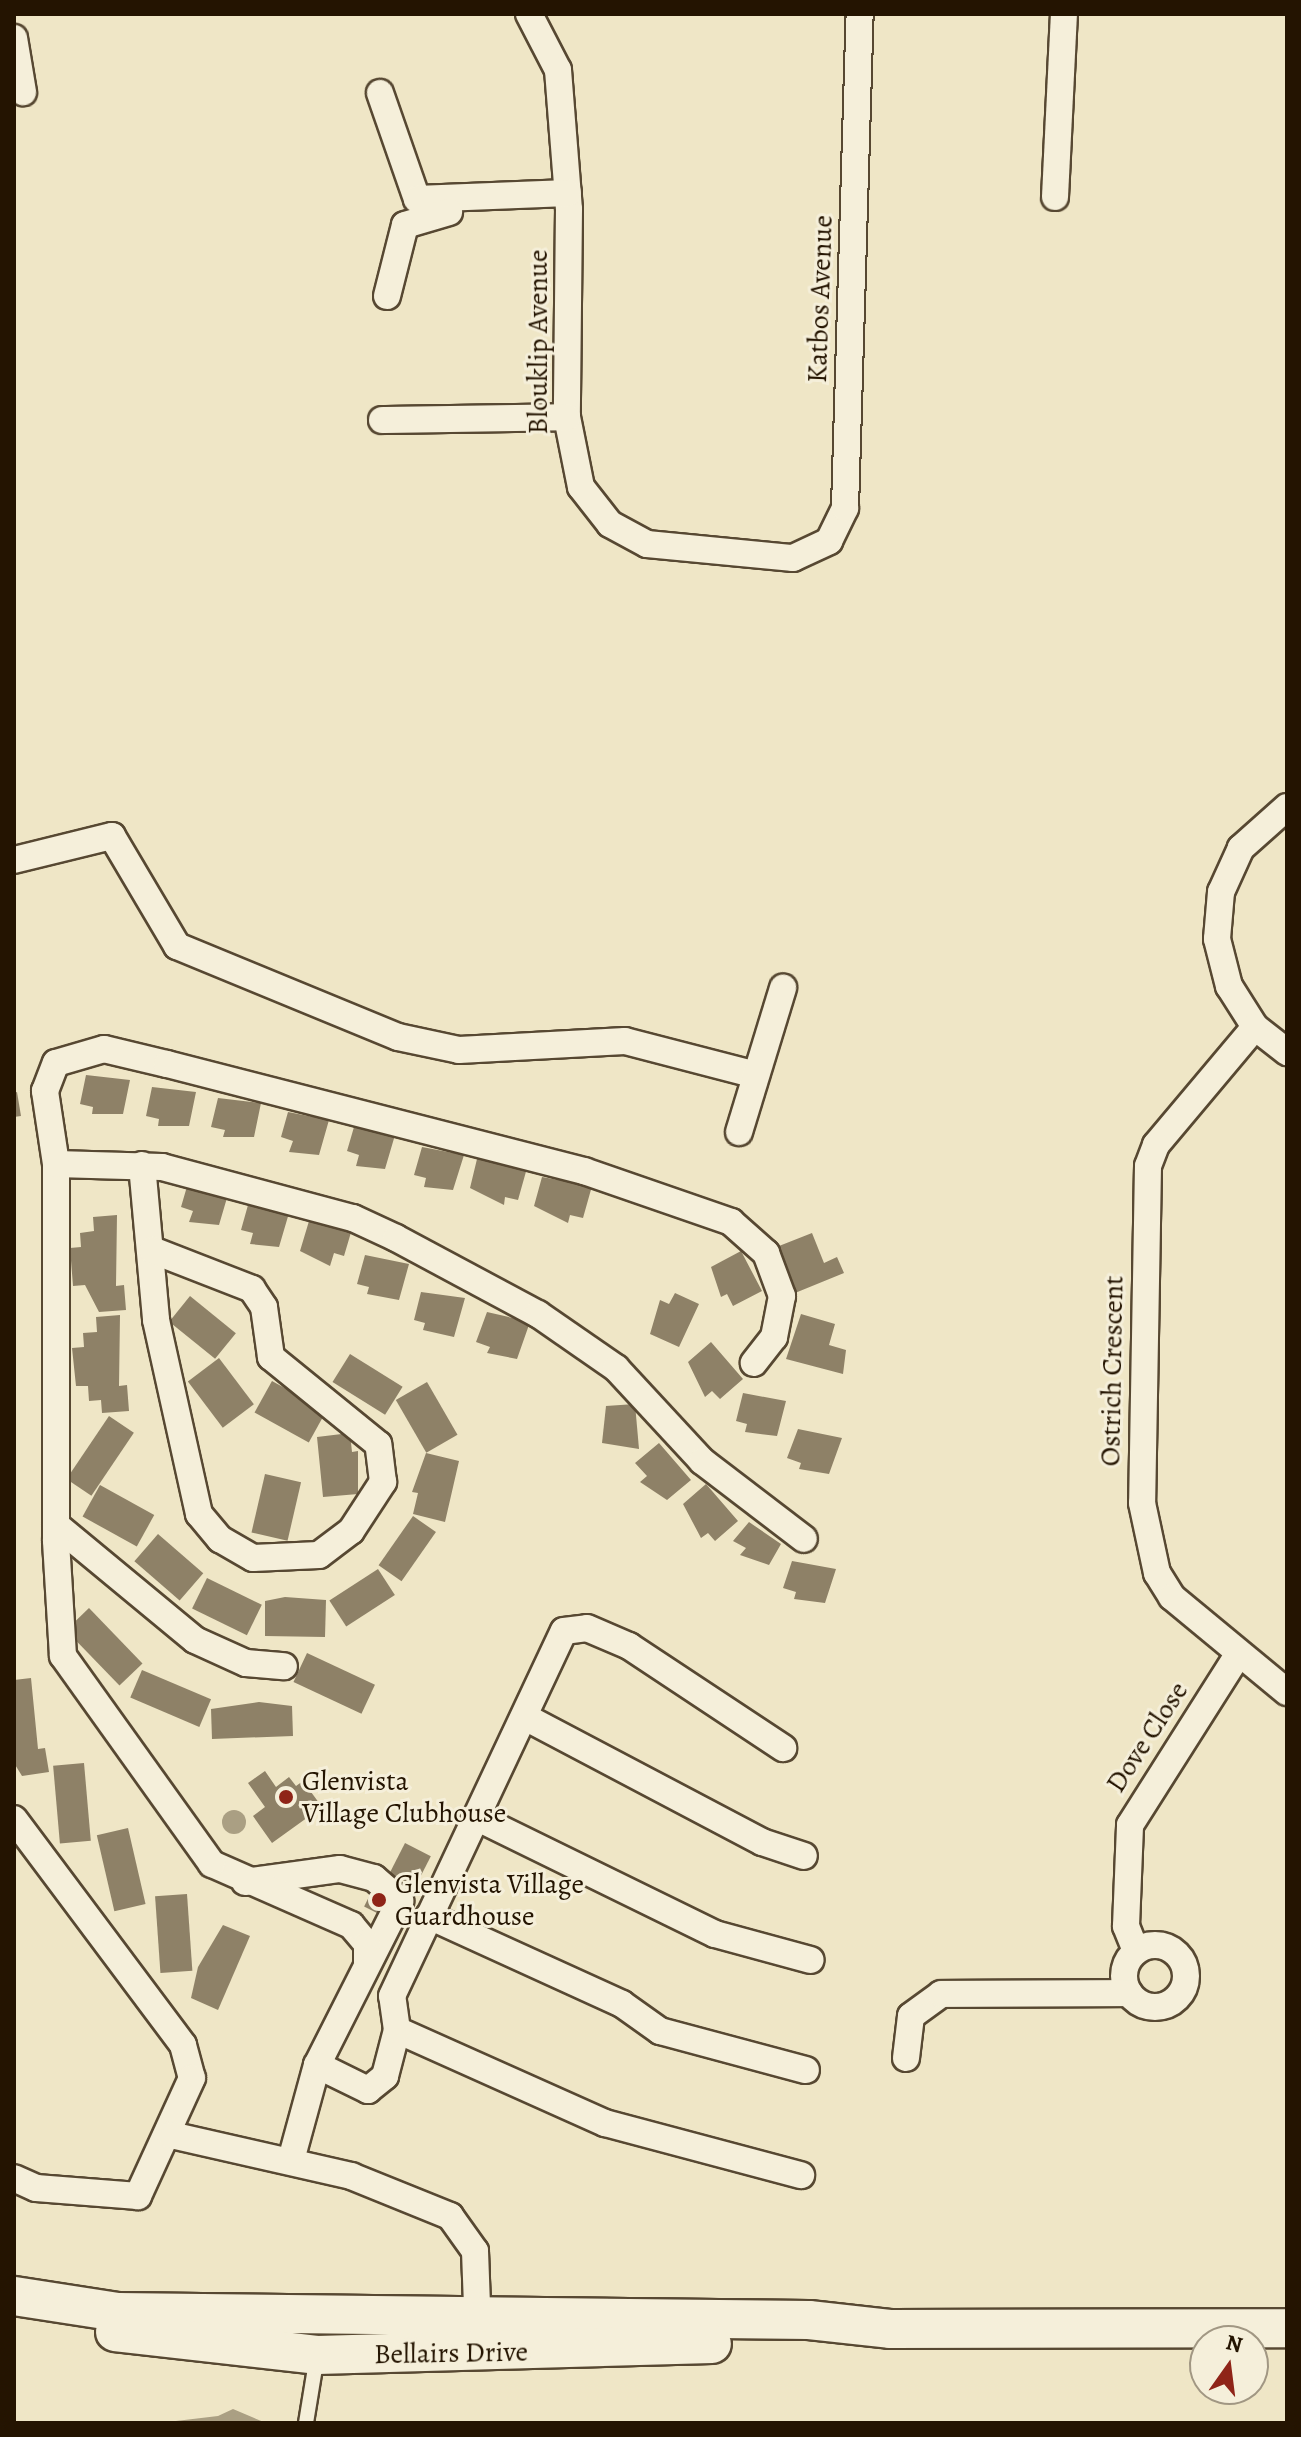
<!DOCTYPE html>
<html>
<head>
<meta charset="utf-8">
<style>
	body { margin:0 }
	#map { position:relative; width:1301px; height:2437px; overflow:hidden; background:#efe6c6; font-family:Alegreya,serif }
	div>[style] { position:absolute }
	[style*='--x'] { left:calc(var(--x)*1px); top:calc(var(--y)*1px); width:calc(var(--w)*1px); rotate:calc(var(--a)*1deg) }
	.water>* { inset:0; background:#aa9f83 }
	.round { border-radius:50% }
	.building>* { inset:0; background:#8e8167; transform-origin:0 0 }
	.roads { filter:drop-shadow(2px 0 #574832) drop-shadow(-2px 0 #574832) drop-shadow(0 2px #574832) drop-shadow(0 -2px #574832) }
	.lane>* { height:14px; margin:-7px; padding:0 7px; transform-origin:7px; border-radius:7px; background:#f5efda }
	.street>* { height:26px; margin:-13px; padding:0 13px; transform-origin:13px; border-radius:13px; background:#f5efda }
	.street>.ring { margin:-13px; padding:0; box-sizing:content-box; background:none; border:26px solid #f5efda; border-radius:50% }
	.secondary>* { height:38px; margin:-19px; padding:0 19px; transform-origin:19px; border-radius:19px; background:#f5efda }
	.dots>* { width:22px; height:22px; translate:-50% -50%; box-sizing:border-box; border:4px solid #f5efda; border-radius:50% }
	span { translate:-50% -50%; white-space:nowrap; text-align:center; line-height:1.15; -webkit-text-stroke:6px #f5efda; paint-order:stroke }
	.street-label { font-size:28px; color:#241401 }
	.poi-label { font-size:28px; color:#241401 }
	.left { translate:0 -50%; text-align:left }
	.frame { position:absolute; inset:0; border:16px solid #241401; pointer-events:none }
	.north { position:absolute; left:1189px; top:2325px; width:80px; height:80px; box-sizing:border-box; background:#f5efda; border:2px solid #a19783; border-radius:50%; rotate:14deg; font-size:22px; font-weight:700; line-height:32px; text-align:center; color:#241401 }
	.north::after { content:''; display:block; margin:auto; width:28px; height:36px; background:#8f2418; clip-path:polygon(50% 0,100% 100%,50% 72%,0 100%) }
</style>
</head>
<body>
<div id="map">
	<div class="water">
		<i class="round" style="left:222px;top:1810px;width:24px;height:24px"></i>
		<i style="clip-path:polygon(233px 2409px,266px 2423px,159px 2423px,218px 2416px)"></i>
	</div>
	<div class="building">
		<i style="clip-path:polygon(86px 1075px,130px 1080px,123px 1114px,92px 1114px,93px 1107px,80px 1104px)"></i>
		<i style="clip-path:polygon(152px 1087px,196px 1092px,189px 1126px,158px 1126px,159px 1119px,146px 1116px)"></i>
		<i style="clip-path:polygon(17px 1092px,21px 1116px,14px 1117px,14px 1093px)"></i>
		<i style="clip-path:polygon(218px 1098px,261px 1103px,254px 1137px,223px 1137px,225px 1130px,211px 1127px)"></i>
		<i style="clip-path:polygon(288px 1112px,329px 1120px,319px 1155px,289px 1152px,293px 1141px,281px 1137px)"></i>
		<i style="clip-path:polygon(354px 1127px,395px 1135px,385px 1169px,356px 1166px,359px 1155px,347px 1151px)"></i>
		<i style="clip-path:polygon(422px 1147px,464px 1155px,453px 1190px,424px 1187px,426px 1178px,414px 1175px)"></i>
		<i style="clip-path:polygon(477px 1159px,527px 1168px,518px 1200px,505px 1197px,504px 1205px,470px 1188px)"></i>
		<i style="clip-path:polygon(542px 1177px,592px 1186px,583px 1218px,570px 1215px,568px 1223px,534px 1206px)"></i>
		<i style="clip-path:polygon(188px 1183px,229px 1191px,219px 1225px,189px 1222px,193px 1211px,181px 1207px)"></i>
		<i style="clip-path:polygon(248px 1205px,289px 1213px,279px 1247px,250px 1244px,253px 1233px,241px 1230px)"></i>
		<i style="clip-path:polygon(117px 1215px,116px 1286px,124px 1285px,126px 1310px,99px 1312px,85px 1285px,73px 1286px,70px 1248px,81px 1247px,80px 1233px,94px 1231px,93px 1217px)"></i>
		<i style="clip-path:polygon(309px 1221px,352px 1229px,344px 1256px,334px 1253px,330px 1266px,300px 1251px)"></i>
		<i style="clip-path:polygon(812px 1233px,824px 1263px,837px 1257px,844px 1273px,795px 1293px,779px 1246px)"></i>
		<i style="clip-path:polygon(741px 1251px,762px 1291px,733px 1306px,727px 1294px,721px 1297px,711px 1267px)"></i>
		<i style="clip-path:polygon(365px 1255px,409px 1264px,399px 1300px,367px 1294px,369px 1287px,357px 1284px)"></i>
		<i style="clip-path:polygon(421px 1292px,465px 1298px,454px 1337px,423px 1330px,425px 1323px,414px 1320px)"></i>
		<i style="clip-path:polygon(675px 1293px,699px 1304px,679px 1347px,650px 1334px,660px 1300px,669px 1304px)"></i>
		<i style="left:190px;top:1296px;width:59px;height:33px;rotate:39deg"></i>
		<i style="clip-path:polygon(487px 1312px,530px 1322px,517px 1359px,487px 1353px,490px 1347px,476px 1342px)"></i>
		<i style="clip-path:polygon(801px 1314px,835px 1324px,829px 1345px,846px 1350px,843px 1374px,786px 1359px)"></i>
		<i style="clip-path:polygon(120px 1315px,119px 1386px,127px 1385px,129px 1411px,102px 1413px,101px 1400px,89px 1401px,88px 1386px,76px 1386px,72px 1348px,84px 1347px,83px 1333px,97px 1332px,96px 1317px)"></i>
		<i style="clip-path:polygon(711px 1342px,743px 1379px,720px 1399px,712px 1391px,705px 1397px,688px 1362px)"></i>
		<i style="left:350px;top:1354px;width:62px;height:33px;rotate:32deg"></i>
		<i style="left:219px;top:1358px;width:58px;height:39px;rotate:53deg"></i>
		<i style="left:272px;top:1381px;width:62px;height:36px;rotate:29deg"></i>
		<i style="left:427px;top:1382px;width:61px;height:36px;rotate:60deg"></i>
		<i style="clip-path:polygon(743px 1393px,786px 1401px,777px 1436px,745px 1432px,747px 1424px,736px 1421px)"></i>
		<i style="clip-path:polygon(635px 1404px,639px 1449px,602px 1443px,606px 1406px)"></i>
		<i style="left:109px;top:1416px;width:30px;height:76px;rotate:34deg"></i>
		<i style="clip-path:polygon(798px 1429px,842px 1438px,829px 1474px,799px 1469px,801px 1463px,787px 1458px)"></i>
		<i style="clip-path:polygon(350px 1433px,352px 1452px,358px 1451px,358px 1494px,323px 1497px,317px 1437px)"></i>
		<i style="clip-path:polygon(659px 1443px,691px 1480px,667px 1500px,640px 1482px,647px 1476px,635px 1463px)"></i>
		<i style="clip-path:polygon(426px 1453px,459px 1461px,445px 1522px,413px 1514px,418px 1493px,412px 1492px)"></i>
		<i style="left:265px;top:1474px;width:37px;height:60px;rotate:13deg"></i>
		<i style="clip-path:polygon(706px 1484px,738px 1521px,715px 1541px,708px 1533px,701px 1538px,683px 1504px)"></i>
		<i style="left:100px;top:1485px;width:62px;height:36px;rotate:29deg"></i>
		<i style="left:413px;top:1516px;width:28px;height:60px;rotate:35deg"></i>
		<i style="clip-path:polygon(749px 1522px,781px 1544px,769px 1565px,740px 1555px,746px 1548px,733px 1541px)"></i>
		<i style="left:158px;top:1534px;width:60px;height:36px;rotate:41deg"></i>
		<i style="clip-path:polygon(792px 1561px,836px 1569px,825px 1603px,794px 1599px,796px 1592px,783px 1588px)"></i>
		<i style="left:378px;top:1569px;width:31px;height:58px;rotate:57deg"></i>
		<i style="left:207px;top:1578px;width:61px;height:34px;rotate:26deg"></i>
		<i style="clip-path:polygon(285px 1597px,326px 1600px,325px 1637px,265px 1636px,265px 1601px)"></i>
		<i style="left:89px;top:1608px;width:77px;height:32px;rotate:46deg"></i>
		<i style="left:307px;top:1653px;width:75px;height:32px;rotate:25deg"></i>
		<i style="left:142px;top:1670px;width:75px;height:30px;rotate:23deg"></i>
		<i style="clip-path:polygon(31px 1678px,38px 1749px,45px 1748px,49px 1772px,22px 1776px,14px 1763px,14px 1680px)"></i>
		<i style="clip-path:polygon(259px 1702px,292px 1706px,293px 1736px,212px 1739px,211px 1709px)"></i>
		<i style="left:84px;top:1763px;width:78px;height:31px;rotate:85deg"></i>
		<i style="clip-path:polygon(265px 1771px,276px 1787px,289px 1777px,296px 1786px,303px 1781px,322px 1807px,272px 1843px,253px 1816px,265px 1807px,248px 1783px)"></i>
		<i style="left:128px;top:1828px;width:78px;height:32px;rotate:77deg"></i>
		<i style="left:405px;top:1843px;width:29px;height:34px;rotate:27deg"></i>
		<i style="left:375px;top:1885px;width:20px;height:24px;rotate:27deg"></i>
		<i style="left:187px;top:1894px;width:77px;height:32px;rotate:86deg"></i>
		<i style="clip-path:polygon(223px 1925px,250px 1936px,218px 2010px,191px 1998px,198px 1967px)"></i>
	</div>
	<div class="roads">
		<div class="lane">
			<i style="--x:306;--y:2423;--w:68;--a:-80.7"></i>
		</div>
		<div class="street">
			<i style="--x:529;--y:14;--w:63;--a:62.6"></i>
			<i style="--x:558;--y:70;--w:139;--a:85.5"></i>
			<i style="--x:569;--y:209;--w:208;--a:90.6"></i>
			<i style="--x:567;--y:417;--w:71;--a:78.7"></i>
			<i style="--x:581;--y:487;--w:47;--a:51.9"></i>
			<i style="--x:610;--y:524;--w:42;--a:28.4"></i>
			<i style="--x:647;--y:544;--w:147;--a:5.5"></i>
			<i style="--x:793;--y:558;--w:40;--a:-25"></i>
			<i style="--x:829;--y:541;--w:37;--a:-64"></i>
			<i style="--x:845;--y:508;--w:494;--a:-88.3"></i>
			<i style="--x:14;--y:38;--w:55;--a:80.5"></i>
			<i style="--x:380;--y:93;--w:112;--a:70.8"></i>
			<i style="--x:417;--y:199;--w:151;--a:-2.3"></i>
			<i style="--x:1055;--y:197;--w:183;--a:-87.2"></i>
			<i style="--x:387;--y:296;--w:73;--a:-75.8"></i>
			<i style="--x:405;--y:225;--w:46;--a:-16.5"></i>
			<i style="--x:382;--y:420;--w:185;--a:-0.9"></i>
			<i style="--x:1287;--y:807;--w:62;--a:138.3"></i>
			<i style="--x:1241;--y:848;--w:48;--a:114.4"></i>
			<i style="--x:1221;--y:892;--w:47;--a:94.9"></i>
			<i style="--x:1217;--y:939;--w:49;--a:75.7"></i>
			<i style="--x:1229;--y:986;--w:49;--a:57.6"></i>
			<i style="--x:1255;--y:1027;--w:41;--a:38"></i>
			<i style="--x:14;--y:860;--w:101;--a:-13.8"></i>
			<i style="--x:112;--y:836;--w:128;--a:59.4"></i>
			<i style="--x:177;--y:946;--w:239;--a:22.4"></i>
			<i style="--x:398;--y:1037;--w:62;--a:12"></i>
			<i style="--x:459;--y:1050;--w:166;--a:-3.1"></i>
			<i style="--x:625;--y:1041;--w:135;--a:14.5"></i>
			<i style="--x:1255;--y:1027;--w:154;--a:130"></i>
			<i style="--x:1156;--y:1145;--w:22;--a:111"></i>
			<i style="--x:1148;--y:1166;--w:337;--a:91"></i>
			<i style="--x:1142;--y:1503;--w:72;--a:77.9"></i>
			<i style="--x:1157;--y:1573;--w:28;--a:58"></i>
			<i style="--x:1172;--y:1597;--w:149;--a:39.6"></i>
			<i style="--x:739;--y:1132;--w:151;--a:-73"></i>
			<i style="--x:56;--y:1164;--w:106;--a:1.6"></i>
			<i style="--x:162;--y:1167;--w:198;--a:15"></i>
			<i style="--x:353;--y:1218;--w:47;--a:24.9"></i>
			<i style="--x:396;--y:1238;--w:161;--a:28.2"></i>
			<i style="--x:538;--y:1314;--w:95;--a:34.7"></i>
			<i style="--x:616;--y:1368;--w:127;--a:47.2"></i>
			<i style="--x:702;--y:1461;--w:128;--a:37.4"></i>
			<i style="--x:142;--y:1165;--w:156;--a:84.8"></i>
			<i style="--x:156;--y:1320;--w:199;--a:77.5"></i>
			<i style="--x:199;--y:1514;--w:33;--a:50"></i>
			<i style="--x:220;--y:1539;--w:38;--a:30"></i>
			<i style="--x:253;--y:1558;--w:66;--a:-2.6"></i>
			<i style="--x:319;--y:1555;--w:40;--a:-37"></i>
			<i style="--x:351;--y:1531;--w:59;--a:-56.9"></i>
			<i style="--x:383;--y:1482;--w:38;--a:-97"></i>
			<i style="--x:378;--y:1444;--w:138;--a:-140.9"></i>
			<i style="--x:271;--y:1357;--w:50;--a:-98"></i>
			<i style="--x:264;--y:1307;--w:22;--a:-124"></i>
			<i style="--x:252;--y:1289;--w:107;--a:-158.7"></i>
			<i style="--x:56;--y:1525;--w:180;--a:39.6"></i>
			<i style="--x:195;--y:1640;--w:56;--a:24.3"></i>
			<i style="--x:246;--y:1663;--w:38;--a:5"></i>
			<i style="--x:525;--y:1717;--w:268;--a:27.8"></i>
			<i style="--x:762;--y:1842;--w:44;--a:18.4"></i>
			<i style="--x:476;--y:1817;--w:266;--a:26.1"></i>
			<i style="--x:715;--y:1934;--w:99;--a:15.2"></i>
			<i style="--x:14;--y:1819;--w:282;--a:53.2"></i>
			<i style="--x:183;--y:2045;--w:34;--a:75"></i>
			<i style="--x:192;--y:2078;--w:130;--a:114.6"></i>
			<i style="--x:138;--y:2196;--w:102;--a:-175.5"></i>
			<i style="--x:36;--y:2188;--w:24;--a:-156"></i>
			<i style="--x:245;--y:1882;--w:96;--a:-7.8"></i>
			<i style="--x:340;--y:1869;--w:35;--a:15"></i>
			<i style="--x:374;--y:1878;--w:35;--a:41"></i>
			<i style="--x:400;--y:1901;--w:184;--a:116.8"></i>
			<i style="--x:317;--y:2065;--w:98;--a:105.3"></i>
			<i style="--x:429;--y:1916;--w:212;--a:24.5"></i>
			<i style="--x:622;--y:2004;--w:47;--a:35.4"></i>
			<i style="--x:660;--y:2031;--w:151;--a:15"></i>
			<i class="ring" style="left:1124px;top:1945px;width:36px;height:36px"></i>
			<i style="--x:1136;--y:1951;--w:27;--a:-112"></i>
			<i style="--x:1126;--y:1926;--w:101;--a:-87.7"></i>
			<i style="--x:1130;--y:1825;--w:198;--a:-57.6"></i>
			<i style="--x:367;--y:1963;--w:19;--a:-90"></i>
			<i style="--x:367;--y:1944;--w:25;--a:-130"></i>
			<i style="--x:351;--y:1925;--w:152;--a:-156.3"></i>
			<i style="--x:212;--y:1864;--w:256;--a:-125.6"></i>
			<i style="--x:63;--y:1656;--w:116;--a:-93.5"></i>
			<i style="--x:56;--y:1540;--w:376;--a:-90"></i>
			<i style="--x:56;--y:1164;--w:74;--a:-98.6"></i>
			<i style="--x:45;--y:1091;--w:30;--a:-69"></i>
			<i style="--x:56;--y:1063;--w:50;--a:-16.3"></i>
			<i style="--x:104;--y:1049;--w:65;--a:13.4"></i>
			<i style="--x:167;--y:1064;--w:431;--a:14.4"></i>
			<i style="--x:584;--y:1171;--w:156;--a:19.1"></i>
			<i style="--x:731;--y:1222;--w:47;--a:41.5"></i>
			<i style="--x:766;--y:1253;--w:46;--a:69.6"></i>
			<i style="--x:782;--y:1296;--w:42;--a:101"></i>
			<i style="--x:774;--y:1337;--w:33;--a:128"></i>
			<i style="--x:397;--y:2030;--w:228;--a:24.1"></i>
			<i style="--x:605;--y:2123;--w:203;--a:14.9"></i>
			<i style="--x:906;--y:2058;--w:42;--a:-83.2"></i>
			<i style="--x:911;--y:2016;--w:37;--a:-36"></i>
			<i style="--x:941;--y:1994;--w:188;--a:-0.3"></i>
			<i style="--x:317;--y:2065;--w:57;--a:26.1"></i>
			<i style="--x:368;--y:2090;--w:22;--a:-39"></i>
			<i style="--x:385;--y:2076;--w:48;--a:-75.4"></i>
			<i style="--x:397;--y:2030;--w:34;--a:-98"></i>
			<i style="--x:392;--y:1996;--w:403;--a:-64.8"></i>
			<i style="--x:564;--y:1631;--w:23;--a:-7"></i>
			<i style="--x:587;--y:1628;--w:46;--a:23.2"></i>
			<i style="--x:629;--y:1646;--w:185;--a:33.5"></i>
			<i style="--x:171;--y:2135;--w:185;--a:12.8"></i>
			<i style="--x:351;--y:2176;--w:107;--a:22"></i>
			<i style="--x:450;--y:2216;--w:43;--a:54.5"></i>
			<i style="--x:475;--y:2251;--w:80;--a:87.9"></i>
		</div>
		<div class="secondary">
			<i style="--x:14;--y:2296;--w:104;--a:8.8"></i>
			<i style="--x:117;--y:2312;--w:692;--a:0.66"></i>
			<i style="--x:809;--y:2320;--w:81;--a:6.3"></i>
			<i style="--x:890;--y:2329;--w:397;--a:-0.1"></i>
			<i style="--x:115;--y:2332;--w:203;--a:6.5"></i>
			<i style="--x:317;--y:2355;--w:395;--a:-1.6"></i>
		</div>
	</div>
	<div class="dots">
		<i style="left:286px;top:1797px;background:#8f2418"></i>
		<i style="left:379px;top:1900px;background:#8f2418"></i>
	</div>
	<div class="street-label">
		<span style="left:820px;top:299px;rotate:-88deg">Katbos Avenue</span>
		<span style="left:538px;top:342px;rotate:-90deg">Blouklip Avenue</span>
		<span style="left:1112px;top:1371px;rotate:-89deg">Ostrich Crescent</span>
		<span style="left:1147px;top:1737px;rotate:-57deg">Dove Close</span>
		<span style="left:451px;top:2353px;rotate:-1deg">Bellairs Drive</span>
	</div>
	<div class="poi-label">
		<span class="left" style="left:302px;top:1797px">Glenvista<br>Village Clubhouse</span>
		<span class="left" style="left:395px;top:1900px">Glenvista Village<br>Guardhouse</span>
	</div>
	<div class="frame"></div>
	<div class="north">N</div>
</div>
</body>
</html>
